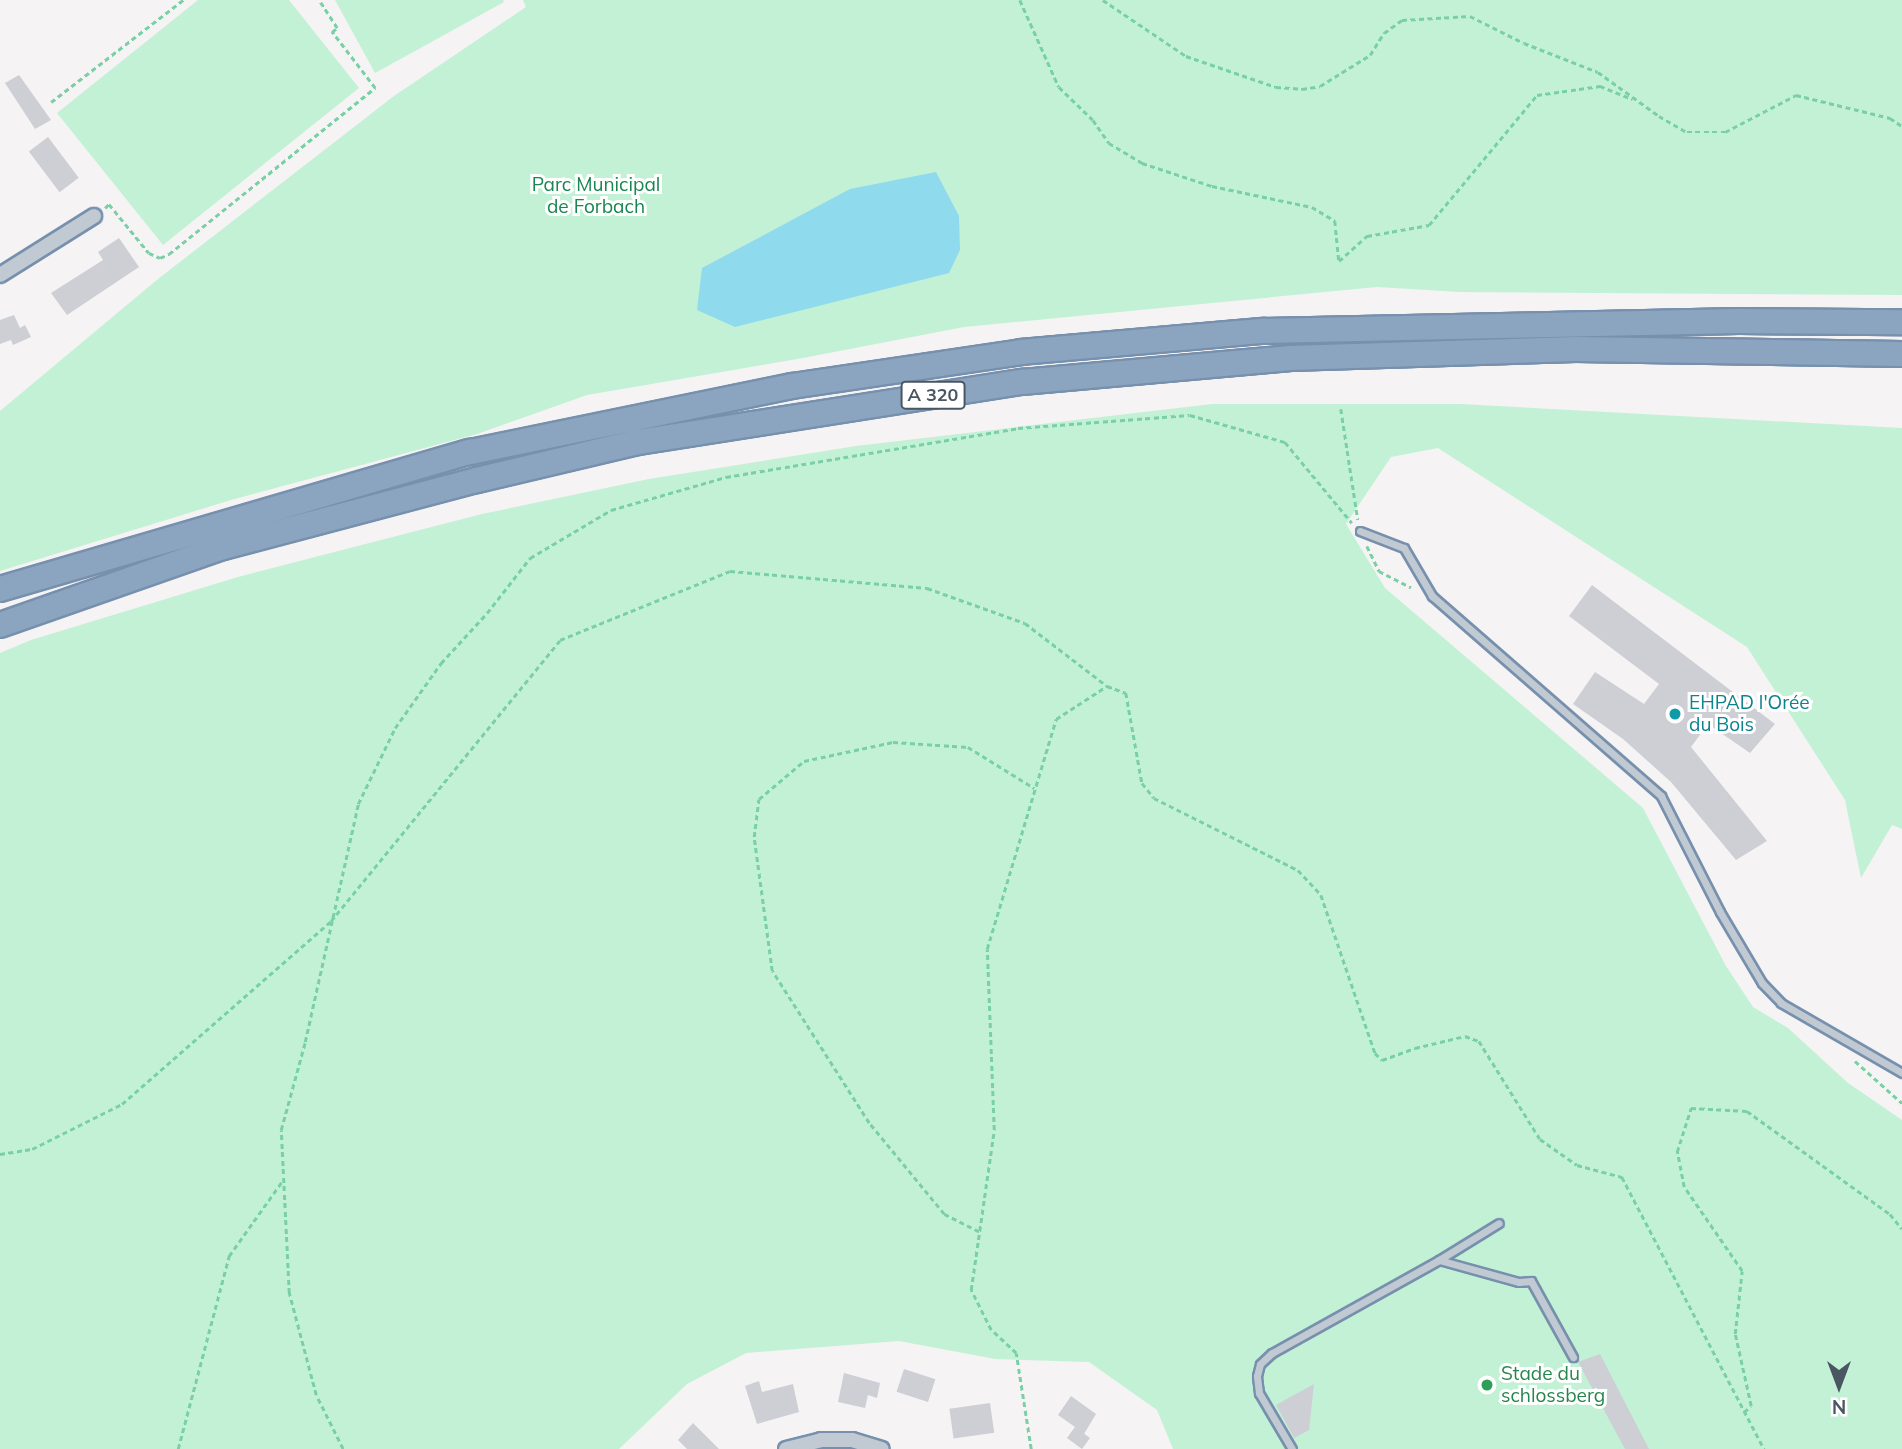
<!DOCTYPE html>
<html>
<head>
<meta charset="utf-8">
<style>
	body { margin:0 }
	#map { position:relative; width:1902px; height:1449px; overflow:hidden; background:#f5f3f3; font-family:Mulish,sans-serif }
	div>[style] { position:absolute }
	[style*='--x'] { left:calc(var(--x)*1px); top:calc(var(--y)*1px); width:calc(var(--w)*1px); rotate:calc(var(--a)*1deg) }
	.green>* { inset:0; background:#c3f1d5 }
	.water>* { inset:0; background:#90daee }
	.building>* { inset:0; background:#cdcfd5; transform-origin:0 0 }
	.path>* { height:2.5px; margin-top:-1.25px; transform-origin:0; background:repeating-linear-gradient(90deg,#7ad0a6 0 5px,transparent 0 8.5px) }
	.roads { filter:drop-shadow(2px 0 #7690ad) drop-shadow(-2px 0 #7690ad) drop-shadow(0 2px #7690ad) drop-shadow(0 -2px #7690ad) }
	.lane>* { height:7px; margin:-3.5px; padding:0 3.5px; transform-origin:3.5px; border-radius:3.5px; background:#c1cad2 }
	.street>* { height:14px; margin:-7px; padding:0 7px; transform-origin:7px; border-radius:7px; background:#c1cad2 }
	.highway>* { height:24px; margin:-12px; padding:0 12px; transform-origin:12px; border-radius:12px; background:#8ba5c1 }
	.dots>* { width:19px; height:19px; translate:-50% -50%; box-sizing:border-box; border:4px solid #fff; border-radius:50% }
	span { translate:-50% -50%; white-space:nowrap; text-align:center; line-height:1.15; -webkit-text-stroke:6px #fff; paint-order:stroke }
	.shield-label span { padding:2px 5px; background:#fff; border:2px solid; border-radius:5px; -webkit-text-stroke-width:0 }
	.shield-label { font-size:18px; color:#4a5661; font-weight:700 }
	.park-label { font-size:19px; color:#17864f }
	.culture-label { font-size:19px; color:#0d838f }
	.left { translate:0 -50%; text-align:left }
	.leisure-label { font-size:19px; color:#27864d }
	.north { position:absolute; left:1804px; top:1351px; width:70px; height:70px; -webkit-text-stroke:5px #fff; paint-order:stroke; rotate:180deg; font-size:19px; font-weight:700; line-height:28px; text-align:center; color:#4a5661 }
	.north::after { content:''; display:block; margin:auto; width:24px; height:32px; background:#4a5661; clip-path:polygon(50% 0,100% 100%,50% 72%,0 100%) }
</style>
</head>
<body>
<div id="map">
	<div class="green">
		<i style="clip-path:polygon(198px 0,289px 0,359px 88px,163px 245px,57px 113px)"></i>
		<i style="clip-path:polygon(335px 0,503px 0,504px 2px,375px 73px)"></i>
		<i style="clip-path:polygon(523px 0,1902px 0,1902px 295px,1460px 292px,1377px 287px,964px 327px,803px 358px,587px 395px,477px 434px,231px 500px,0 571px,0 411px,158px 279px,394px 96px,526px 7px)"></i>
		<i style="clip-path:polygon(1212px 404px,1460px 404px,1902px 428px,1902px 829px,1892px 825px,1861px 878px,1845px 800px,1747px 647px,1438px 448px,1391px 457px,1346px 524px,1385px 588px,1643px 808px,1726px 966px,1753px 1007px,1788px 1028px,1848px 1083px,1902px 1120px,1902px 1449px,1173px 1449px,1157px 1410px,1089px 1362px,995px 1359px,899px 1341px,746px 1353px,687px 1384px,619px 1449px,0 1449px,0 653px,31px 640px,238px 577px,482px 514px,649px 479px,856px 446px)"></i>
	</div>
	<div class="water">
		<i style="clip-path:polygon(936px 172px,959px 216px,960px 250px,949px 273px,735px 327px,697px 310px,702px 268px,850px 189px)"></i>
	</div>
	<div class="building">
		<i style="clip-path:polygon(19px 75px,51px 120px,35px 129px,5px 83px)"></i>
		<i style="left:48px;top:137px;width:51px;height:24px;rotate:53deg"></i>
		<i style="clip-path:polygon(119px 238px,139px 267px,67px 315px,51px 293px,103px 260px,98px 252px)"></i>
		<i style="clip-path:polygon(14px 315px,20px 328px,25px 325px,31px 337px,13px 345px,11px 340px,0 344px,0 320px)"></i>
		<i style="clip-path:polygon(1592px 585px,1775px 724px,1750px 753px,1708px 724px,1691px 747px,1767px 841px,1736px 860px,1671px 782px,1623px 739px,1573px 704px,1595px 672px,1644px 704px,1659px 684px,1569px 616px)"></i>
		<i style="clip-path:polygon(1600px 1354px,1649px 1449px,1625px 1449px,1578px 1362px)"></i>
		<i style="left:904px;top:1369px;width:33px;height:24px;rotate:18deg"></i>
		<i style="clip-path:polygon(844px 1373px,880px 1383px,877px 1398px,868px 1395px,865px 1408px,838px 1402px)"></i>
		<i style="clip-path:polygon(759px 1381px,762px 1392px,793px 1384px,799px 1412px,757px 1424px,745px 1386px)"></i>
		<i style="clip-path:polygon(1314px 1384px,1309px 1430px,1294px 1438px,1276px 1405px)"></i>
		<i style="clip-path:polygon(1071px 1396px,1096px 1414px,1084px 1434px,1078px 1429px,1090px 1438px,1082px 1449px,1067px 1438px,1075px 1427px,1058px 1415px)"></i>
		<i style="left:990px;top:1403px;width:30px;height:41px;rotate:82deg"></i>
		<i style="clip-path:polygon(693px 1423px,719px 1449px,687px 1449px,678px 1440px)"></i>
	</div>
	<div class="path">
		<i style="--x:1020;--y:0;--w:95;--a:65.9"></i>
		<i style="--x:1059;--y:87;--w:47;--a:44.1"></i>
		<i style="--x:1093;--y:120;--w:28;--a:55"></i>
		<i style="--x:1109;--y:143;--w:39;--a:31"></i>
		<i style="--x:1142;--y:163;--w:74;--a:18.2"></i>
		<i style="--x:1212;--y:186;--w:102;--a:11.9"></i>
		<i style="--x:1312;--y:207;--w:27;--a:31"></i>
		<i style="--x:1335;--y:221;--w:40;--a:84.3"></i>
		<i style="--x:1103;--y:0;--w:100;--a:34"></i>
		<i style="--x:1186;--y:56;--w:95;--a:19"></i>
		<i style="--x:1276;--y:87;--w:26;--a:4"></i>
		<i style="--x:1302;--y:89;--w:18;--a:-9"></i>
		<i style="--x:1320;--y:86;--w:59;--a:-31.8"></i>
		<i style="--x:1370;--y:55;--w:26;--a:-58"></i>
		<i style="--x:1384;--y:33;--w:22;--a:-36"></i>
		<i style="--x:1402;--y:20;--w:68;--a:-3.4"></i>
		<i style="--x:1470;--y:16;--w:60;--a:26.6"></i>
		<i style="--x:1524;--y:43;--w:79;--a:21.4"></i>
		<i style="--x:1598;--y:72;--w:75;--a:35.8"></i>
		<i style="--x:1659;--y:116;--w:32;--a:30"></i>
		<i style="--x:1687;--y:132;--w:38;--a:0"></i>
		<i style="--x:1725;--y:132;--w:80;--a:-27.5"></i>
		<i style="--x:1796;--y:95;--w:97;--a:13.7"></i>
		<i style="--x:1890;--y:118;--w:14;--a:34"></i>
		<i style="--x:51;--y:102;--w:167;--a:-37.7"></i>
		<i style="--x:105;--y:208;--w:6;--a:-45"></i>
		<i style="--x:109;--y:204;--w:63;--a:50.8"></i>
		<i style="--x:149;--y:253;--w:12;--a:24"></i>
		<i style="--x:160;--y:258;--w:10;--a:-24"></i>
		<i style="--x:169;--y:254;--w:265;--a:-38.9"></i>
		<i style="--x:375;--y:88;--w:71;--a:-127.5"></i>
		<i style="--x:332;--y:32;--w:6;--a:-39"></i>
		<i style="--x:337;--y:28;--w:33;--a:-123"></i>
		<i style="--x:1339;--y:261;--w:38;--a:-42"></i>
		<i style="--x:1367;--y:236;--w:63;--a:-10.1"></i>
		<i style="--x:1429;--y:225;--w:169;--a:-50.3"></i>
		<i style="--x:1537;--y:95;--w:64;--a:-8.1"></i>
		<i style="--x:1600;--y:86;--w:35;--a:22"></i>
		<i style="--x:1341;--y:409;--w:112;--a:81.3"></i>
		<i style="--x:1367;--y:546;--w:28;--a:64"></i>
		<i style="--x:1379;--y:571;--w:36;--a:27"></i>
		<i style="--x:1855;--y:1061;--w:63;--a:41.8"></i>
		<i style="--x:0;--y:1154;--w:32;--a:-9"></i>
		<i style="--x:32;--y:1149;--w:101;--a:-26.6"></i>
		<i style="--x:122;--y:1104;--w:278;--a:-41.2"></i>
		<i style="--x:331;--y:921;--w:362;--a:-50.8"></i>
		<i style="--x:560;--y:640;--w:183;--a:-22.1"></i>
		<i style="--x:730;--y:571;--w:198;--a:4.9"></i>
		<i style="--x:927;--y:588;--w:104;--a:19.7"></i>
		<i style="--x:1025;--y:623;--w:103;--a:37.5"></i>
		<i style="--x:1107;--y:686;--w:20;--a:20"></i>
		<i style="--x:1126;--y:693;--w:91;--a:79.9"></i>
		<i style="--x:1142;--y:783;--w:19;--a:51"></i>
		<i style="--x:1154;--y:798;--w:161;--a:26.6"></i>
		<i style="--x:1298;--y:870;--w:34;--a:47"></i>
		<i style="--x:1321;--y:895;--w:167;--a:71.1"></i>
		<i style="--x:1375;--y:1053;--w:10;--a:45"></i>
		<i style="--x:1382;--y:1060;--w:35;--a:-20"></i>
		<i style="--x:1415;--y:1048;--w:51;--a:-13.5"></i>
		<i style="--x:1465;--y:1036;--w:15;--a:20"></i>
		<i style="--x:1479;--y:1041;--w:115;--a:58.1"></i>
		<i style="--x:1540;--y:1139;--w:45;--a:35.1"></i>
		<i style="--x:1577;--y:1165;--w:47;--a:14.9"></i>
		<i style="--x:1622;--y:1177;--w:307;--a:62.4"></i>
		<i style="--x:979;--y:1232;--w:39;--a:-153"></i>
		<i style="--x:944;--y:1214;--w:118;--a:-129.5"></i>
		<i style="--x:869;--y:1123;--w:180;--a:-122.5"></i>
		<i style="--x:772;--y:971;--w:135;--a:-97.7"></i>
		<i style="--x:754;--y:837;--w:38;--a:-83"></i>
		<i style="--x:759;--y:799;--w:59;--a:-40.2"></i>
		<i style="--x:804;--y:761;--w:91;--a:-12.1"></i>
		<i style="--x:893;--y:742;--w:75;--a:3.8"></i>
		<i style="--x:968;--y:747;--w:78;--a:31.8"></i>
		<i style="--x:1744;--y:1412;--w:9;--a:-41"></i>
		<i style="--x:1751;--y:1406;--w:74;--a:-102.5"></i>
		<i style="--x:1735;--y:1334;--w:63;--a:-83.7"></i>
		<i style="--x:1742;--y:1271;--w:102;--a:-124.6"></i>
		<i style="--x:1684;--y:1187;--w:36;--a:-101"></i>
		<i style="--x:1677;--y:1152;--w:46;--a:-72.3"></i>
		<i style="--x:1691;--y:1108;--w:56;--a:3.1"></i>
		<i style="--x:1747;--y:1111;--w:176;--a:35.8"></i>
		<i style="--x:1890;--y:1214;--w:19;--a:51"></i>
		<i style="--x:178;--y:1449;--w:200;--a:-75.2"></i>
		<i style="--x:229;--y:1256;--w:93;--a:-54.6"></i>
		<i style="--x:343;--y:1449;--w:60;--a:-116.6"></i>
		<i style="--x:316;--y:1395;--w:106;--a:-104.8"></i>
		<i style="--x:289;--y:1293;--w:163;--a:-92.8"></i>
		<i style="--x:281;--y:1130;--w:91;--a:-74.7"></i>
		<i style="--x:305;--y:1042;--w:244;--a:-77.4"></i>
		<i style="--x:358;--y:804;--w:85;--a:-64"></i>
		<i style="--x:395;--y:728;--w:80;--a:-54.7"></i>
		<i style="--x:441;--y:663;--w:68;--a:-47.4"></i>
		<i style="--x:487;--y:613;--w:70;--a:-52"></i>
		<i style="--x:530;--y:558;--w:94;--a:-30.7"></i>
		<i style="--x:611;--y:510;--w:120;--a:-16"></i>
		<i style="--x:726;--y:477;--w:296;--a:-9.5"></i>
		<i style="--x:1018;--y:428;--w:172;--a:-4.3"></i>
		<i style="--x:1190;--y:415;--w:99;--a:15.9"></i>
		<i style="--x:1285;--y:442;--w:105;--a:50.4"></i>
		<i style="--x:1031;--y:1449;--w:97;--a:-98.9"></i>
		<i style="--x:1016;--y:1353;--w:34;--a:-137"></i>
		<i style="--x:991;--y:1330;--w:45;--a:-116.6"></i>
		<i style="--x:971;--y:1290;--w:162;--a:-81.8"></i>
		<i style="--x:994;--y:1130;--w:181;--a:-92.2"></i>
		<i style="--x:987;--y:949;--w:240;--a:-73.3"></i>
		<i style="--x:1056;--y:719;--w:61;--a:-32.9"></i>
	</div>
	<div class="roads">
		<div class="lane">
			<i style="--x:1360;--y:531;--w:47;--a:21.1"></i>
			<i style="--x:1404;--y:548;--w:56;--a:59.7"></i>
			<i style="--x:1432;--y:596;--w:304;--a:41.1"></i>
			<i style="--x:1661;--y:796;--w:130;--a:63"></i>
			<i style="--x:1720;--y:912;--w:82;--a:59.4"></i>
			<i style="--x:1762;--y:983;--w:28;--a:46"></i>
			<i style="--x:1781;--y:1003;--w:140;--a:30"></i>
			<i style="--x:1439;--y:1260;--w:83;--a:15.4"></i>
			<i style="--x:1519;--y:1282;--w:12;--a:-5"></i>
			<i style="--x:1531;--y:1281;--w:87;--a:61.1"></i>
			<i style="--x:1292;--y:1449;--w:65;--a:-120.5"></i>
			<i style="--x:1259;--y:1393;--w:17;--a:-97"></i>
			<i style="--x:1257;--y:1376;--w:12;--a:-76"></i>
			<i style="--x:1260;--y:1364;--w:16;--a:-43"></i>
			<i style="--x:1272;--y:1353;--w:191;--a:-29.1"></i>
			<i style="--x:1439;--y:1260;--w:70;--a:-31.7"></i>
		</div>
		<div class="street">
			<i style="--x:0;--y:275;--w:111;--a:-32.1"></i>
			<i style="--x:786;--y:1449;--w:36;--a:-14"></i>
			<i style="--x:821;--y:1440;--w:31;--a:0"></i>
			<i style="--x:852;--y:1440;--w:31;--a:17"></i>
		</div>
		<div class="highway">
			<i style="--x:0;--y:589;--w:490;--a:-16.3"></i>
			<i style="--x:470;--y:452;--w:329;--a:-11.6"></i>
			<i style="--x:792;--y:386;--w:232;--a:-8.4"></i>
			<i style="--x:1021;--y:352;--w:243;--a:-5"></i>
			<i style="--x:1263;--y:331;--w:476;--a:-1.2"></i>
			<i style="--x:1739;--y:321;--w:163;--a:0.4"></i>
			<i style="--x:0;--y:625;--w:236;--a:-19.3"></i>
			<i style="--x:223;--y:547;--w:263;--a:-14.8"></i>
			<i style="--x:477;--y:480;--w:165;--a:-13.3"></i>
			<i style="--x:638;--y:442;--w:389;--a:-8.9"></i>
			<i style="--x:1022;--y:382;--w:270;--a:-5.1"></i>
			<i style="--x:1291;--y:358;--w:285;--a:-1.8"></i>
			<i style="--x:1576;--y:349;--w:326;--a:0.9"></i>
		</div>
	</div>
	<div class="dots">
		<i style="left:1675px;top:714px;background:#0f9aa8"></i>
		<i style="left:1487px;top:1385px;background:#2e9e5b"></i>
	</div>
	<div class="shield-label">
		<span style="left:933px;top:395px">A 320</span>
	</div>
	<div class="park-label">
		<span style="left:596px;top:196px">Parc Municipal<br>de Forbach</span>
	</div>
	<div class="culture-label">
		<span class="left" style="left:1689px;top:714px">EHPAD l'Orée<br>du Bois</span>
	</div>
	<div class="leisure-label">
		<span class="left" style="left:1501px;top:1385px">Stade du<br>schlossberg</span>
	</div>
	<div class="north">N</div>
</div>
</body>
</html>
